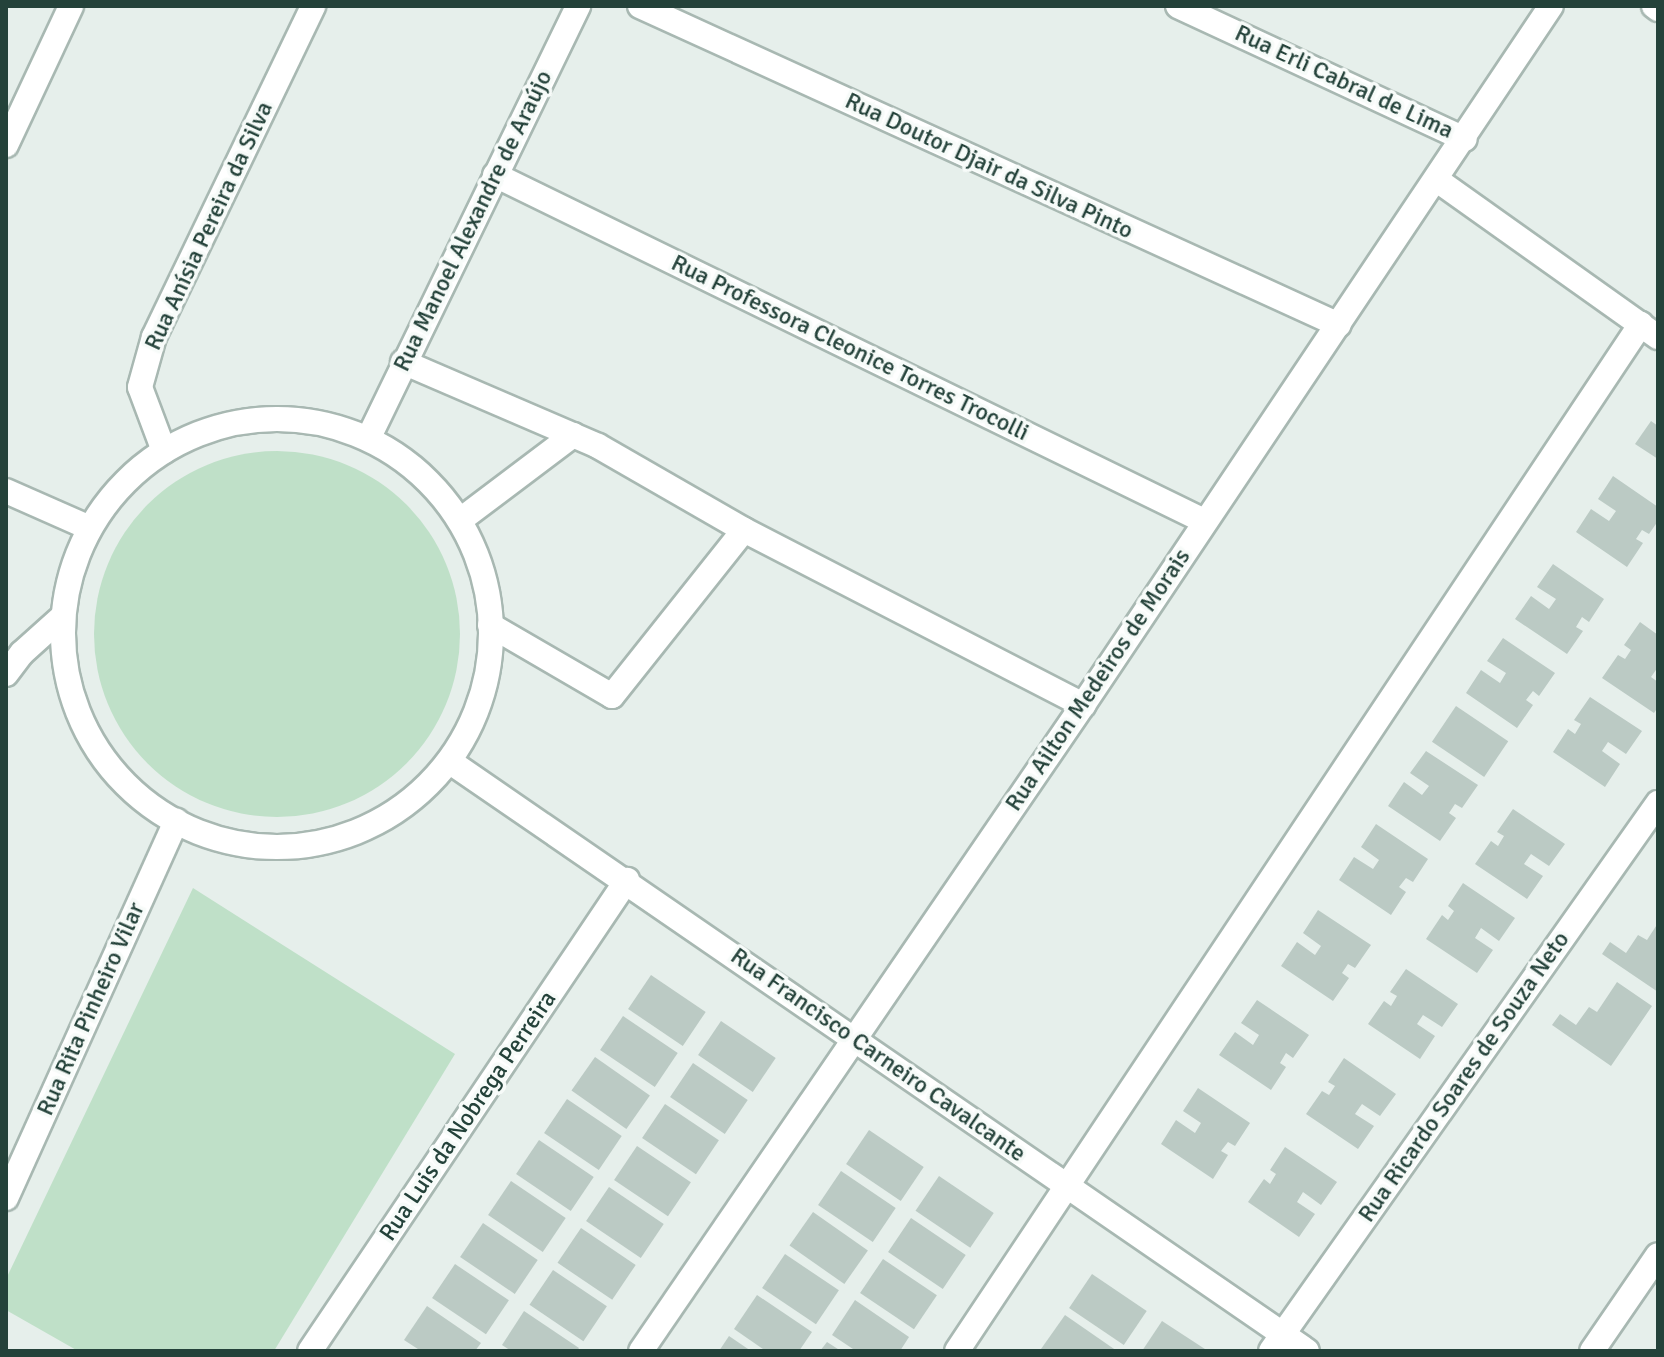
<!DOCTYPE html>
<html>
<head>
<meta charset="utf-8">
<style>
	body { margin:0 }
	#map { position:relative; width:1664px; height:1357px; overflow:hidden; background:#e6efeb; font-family:Signika,sans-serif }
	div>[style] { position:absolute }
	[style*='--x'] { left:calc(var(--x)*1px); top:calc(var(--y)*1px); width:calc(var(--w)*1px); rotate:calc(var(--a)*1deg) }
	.green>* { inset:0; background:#bfe0c8 }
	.round { border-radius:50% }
	.building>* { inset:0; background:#bbcac4; transform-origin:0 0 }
	.roads { filter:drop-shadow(2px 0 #a8b8b2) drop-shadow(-2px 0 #a8b8b2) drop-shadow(0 2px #a8b8b2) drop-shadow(0 -2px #a8b8b2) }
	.street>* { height:24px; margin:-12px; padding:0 12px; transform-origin:12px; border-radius:12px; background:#fff }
	.street>.ring { margin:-12px; padding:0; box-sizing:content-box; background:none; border:24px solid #fff; border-radius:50% }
	span { translate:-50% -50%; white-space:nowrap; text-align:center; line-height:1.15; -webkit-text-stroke:7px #f7fbf9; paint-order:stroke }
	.street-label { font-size:24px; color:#24423a }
	.frame { position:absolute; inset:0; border:8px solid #24423a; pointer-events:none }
</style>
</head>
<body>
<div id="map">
	<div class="green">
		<i class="round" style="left:94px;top:451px;width:366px;height:366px"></i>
		<i style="clip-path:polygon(193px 888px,455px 1054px,274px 1351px,78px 1351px,6px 1310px,6px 1279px)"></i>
	</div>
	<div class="building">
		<i style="clip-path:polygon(1651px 421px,1658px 426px,1658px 459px,1635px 444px)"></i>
		<i style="clip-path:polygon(1613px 476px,1658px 507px,1658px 521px,1649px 534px,1642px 530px,1636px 539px,1643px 543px,1627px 567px,1576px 532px,1591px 509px,1609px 521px,1616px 511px,1598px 499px)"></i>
		<i style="clip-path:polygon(1553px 564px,1604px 599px,1589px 622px,1582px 617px,1576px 627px,1583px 631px,1567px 654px,1515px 619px,1531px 596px,1549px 609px,1556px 599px,1537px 587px)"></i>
		<i style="clip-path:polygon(1640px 622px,1658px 635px,1658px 667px,1651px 677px,1658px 682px,1658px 707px,1654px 713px,1602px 678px,1618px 655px,1625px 659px,1631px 650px,1624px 645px)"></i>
		<i style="clip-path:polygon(1503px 638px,1555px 673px,1539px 696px,1533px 691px,1526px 700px,1533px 705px,1517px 728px,1466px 693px,1481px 670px,1500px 683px,1506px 673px,1487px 661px)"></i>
		<i style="clip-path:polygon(1590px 697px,1642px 731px,1626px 754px,1608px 742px,1602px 751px,1620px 764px,1605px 787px,1553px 752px,1568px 729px,1575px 734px,1581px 724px,1574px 720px)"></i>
		<i style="left:1456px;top:706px;width:63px;height:43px;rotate:34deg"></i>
		<i style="clip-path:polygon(1426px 751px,1478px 785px,1462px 808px,1455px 804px,1449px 813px,1456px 818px,1440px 841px,1388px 806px,1404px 782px,1422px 795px,1429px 786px,1410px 773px)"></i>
		<i style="clip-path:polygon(1513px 809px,1565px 844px,1549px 866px,1531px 854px,1524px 864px,1543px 876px,1527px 899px,1475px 864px,1491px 841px,1498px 846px,1504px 836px,1497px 832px)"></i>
		<i style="clip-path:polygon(1376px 824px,1428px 859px,1413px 882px,1406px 878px,1399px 887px,1406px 892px,1391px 915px,1339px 880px,1354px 857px,1373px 869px,1379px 860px,1361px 847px)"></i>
		<i style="clip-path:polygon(1463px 883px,1515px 918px,1499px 941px,1481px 928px,1475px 938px,1493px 950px,1477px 973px,1426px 939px,1442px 915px,1448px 920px,1454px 911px,1448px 906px)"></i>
		<i style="clip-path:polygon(1318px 910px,1371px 945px,1355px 968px,1348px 964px,1342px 973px,1349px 978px,1333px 1001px,1281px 966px,1297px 942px,1315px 955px,1321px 946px,1303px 933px)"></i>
		<i style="clip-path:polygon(1658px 923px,1658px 992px,1602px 954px,1610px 942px,1626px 953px,1638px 935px,1647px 940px)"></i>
		<i style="clip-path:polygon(1406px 969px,1458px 1004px,1442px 1027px,1423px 1015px,1417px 1024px,1435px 1036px,1420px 1059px,1368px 1024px,1384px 1001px,1391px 1006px,1397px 996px,1390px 992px)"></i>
		<i style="left:651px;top:975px;width:66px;height:41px;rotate:34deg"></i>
		<i style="clip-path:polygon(1617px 982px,1652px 1006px,1611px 1066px,1552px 1025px,1560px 1014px,1576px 1025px,1589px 1007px,1597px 1012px)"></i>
		<i style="clip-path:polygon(1257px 1000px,1309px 1035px,1293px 1058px,1286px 1053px,1280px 1063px,1286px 1067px,1271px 1090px,1219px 1055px,1235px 1032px,1253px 1045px,1259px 1035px,1241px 1023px)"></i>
		<i style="left:623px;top:1016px;width:66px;height:41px;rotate:34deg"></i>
		<i style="left:721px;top:1021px;width:66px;height:41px;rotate:34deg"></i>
		<i style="left:595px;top:1057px;width:67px;height:41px;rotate:35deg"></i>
		<i style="clip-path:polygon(1344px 1058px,1396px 1094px,1380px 1116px,1362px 1104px,1355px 1114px,1374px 1126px,1358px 1149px,1306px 1114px,1322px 1091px,1329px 1095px,1335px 1086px,1328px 1082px)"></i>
		<i style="left:693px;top:1063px;width:66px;height:41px;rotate:34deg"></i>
		<i style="clip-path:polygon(1198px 1088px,1250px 1123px,1235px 1146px,1228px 1142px,1221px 1151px,1228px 1155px,1213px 1179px,1161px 1144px,1176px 1120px,1195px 1133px,1201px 1123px,1183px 1111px)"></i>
		<i style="left:567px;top:1099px;width:66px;height:41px;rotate:34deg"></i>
		<i style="left:665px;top:1104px;width:65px;height:41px;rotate:34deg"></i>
		<i style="left:869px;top:1130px;width:66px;height:41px;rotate:34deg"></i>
		<i style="left:539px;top:1140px;width:66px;height:41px;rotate:34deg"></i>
		<i style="left:637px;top:1146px;width:65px;height:41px;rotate:34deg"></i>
		<i style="clip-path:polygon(1285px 1147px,1337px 1182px,1321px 1205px,1303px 1192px,1297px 1202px,1315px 1214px,1299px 1237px,1248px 1202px,1264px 1179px,1270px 1184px,1276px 1174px,1270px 1170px)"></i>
		<i style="left:841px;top:1171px;width:66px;height:41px;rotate:34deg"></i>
		<i style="left:939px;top:1176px;width:66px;height:42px;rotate:34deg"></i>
		<i style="left:511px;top:1181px;width:66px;height:41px;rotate:34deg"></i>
		<i style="left:609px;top:1187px;width:66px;height:41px;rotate:34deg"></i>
		<i style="left:813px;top:1212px;width:67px;height:41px;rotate:35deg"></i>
		<i style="left:911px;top:1218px;width:66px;height:41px;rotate:34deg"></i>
		<i style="left:483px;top:1223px;width:66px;height:41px;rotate:34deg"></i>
		<i style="left:581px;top:1228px;width:66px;height:42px;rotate:34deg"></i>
		<i style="left:785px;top:1254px;width:65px;height:41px;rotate:34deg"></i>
		<i style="left:883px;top:1259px;width:65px;height:41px;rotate:34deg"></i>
		<i style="left:455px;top:1264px;width:65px;height:41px;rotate:34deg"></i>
		<i style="left:553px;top:1270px;width:65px;height:42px;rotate:34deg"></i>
		<i style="left:1092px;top:1274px;width:66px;height:41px;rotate:34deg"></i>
		<i style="clip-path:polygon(757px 1295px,812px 1332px,799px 1351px,766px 1351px,734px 1329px)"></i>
		<i style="clip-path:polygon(855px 1300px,909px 1337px,900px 1351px,856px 1351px,832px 1335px)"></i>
		<i style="clip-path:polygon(427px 1306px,481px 1343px,475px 1351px,421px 1351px,404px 1340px)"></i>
		<i style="clip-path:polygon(524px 1311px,579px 1348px,577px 1351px,511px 1351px,502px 1345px)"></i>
		<i style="clip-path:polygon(1065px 1315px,1117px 1351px,1044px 1351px,1041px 1349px)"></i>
		<i style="clip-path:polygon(1162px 1321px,1208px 1351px,1142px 1351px)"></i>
		<i style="clip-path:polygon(729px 1336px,751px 1351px,719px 1351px)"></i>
		<i style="clip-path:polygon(827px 1342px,841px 1351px,820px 1351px)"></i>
	</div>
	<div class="roads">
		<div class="street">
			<i style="--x:640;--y:6;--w:768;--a:24.53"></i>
			<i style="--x:1178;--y:6;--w:316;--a:24.9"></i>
			<i style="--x:1654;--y:6;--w:5;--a:37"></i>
			<i style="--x:6;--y:145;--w:153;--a:-64.9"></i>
			<i style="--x:495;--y:175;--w:789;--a:26.01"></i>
			<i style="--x:1437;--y:180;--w:271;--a:35.4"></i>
			<i style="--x:403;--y:362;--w:212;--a:23.3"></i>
			<i style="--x:598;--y:446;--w:168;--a:29.9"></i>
			<i style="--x:744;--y:530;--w:382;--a:27.3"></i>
			<i class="ring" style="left:63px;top:419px;width:404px;height:404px"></i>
			<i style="--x:369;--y:437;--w:479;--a:-64.1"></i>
			<i style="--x:164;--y:451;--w:68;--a:-110.6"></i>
			<i style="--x:140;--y:387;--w:52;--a:-74.4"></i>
			<i style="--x:154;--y:337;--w:367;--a:-64.3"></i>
			<i style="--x:6;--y:491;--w:84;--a:23.8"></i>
			<i style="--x:463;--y:518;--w:138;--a:-37"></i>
			<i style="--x:490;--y:625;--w:141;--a:30.2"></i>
			<i style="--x:612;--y:696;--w:212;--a:-51.5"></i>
			<i style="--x:6;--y:674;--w:26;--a:-53"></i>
			<i style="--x:22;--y:653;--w:54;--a:-42"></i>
			<i style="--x:449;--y:761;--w:1041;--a:34.51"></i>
			<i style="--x:6;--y:1198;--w:414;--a:-65.7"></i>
			<i style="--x:310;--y:1351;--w:568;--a:-56.06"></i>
			<i style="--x:641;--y:1351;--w:783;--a:-55.62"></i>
			<i style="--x:1083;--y:705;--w:841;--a:-56.2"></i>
			<i style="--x:957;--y:1351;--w:1234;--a:-56.34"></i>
			<i style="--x:1271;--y:1351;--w:671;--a:-54.77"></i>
			<i style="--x:1592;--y:1351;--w:116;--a:-55.5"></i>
		</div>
	</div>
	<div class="street-label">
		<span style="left:1344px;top:82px;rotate:25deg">Rua Erli Cabral de Lima</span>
		<span style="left:989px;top:166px;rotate:25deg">Rua Doutor Djair da Silva Pinto</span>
		<span style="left:473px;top:221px;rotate:-64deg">Rua Manoel Alexandre de Araújo</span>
		<span style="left:209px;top:226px;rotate:-65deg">Rua Anísia Pereira da Silva</span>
		<span style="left:850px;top:348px;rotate:26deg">Rua Professora Cleonice Torres Trocolli</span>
		<span style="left:1098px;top:680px;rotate:-56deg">Rua Ailton Medeiros de Morais</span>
		<span style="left:91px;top:1009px;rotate:-66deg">Rua Rita Pinheiro Vilar</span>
		<span style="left:878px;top:1055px;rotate:35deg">Rua Francisco Carneiro Cavalcante</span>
		<span style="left:1464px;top:1077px;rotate:-55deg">Rua Ricardo Soares de Souza Neto</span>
		<span style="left:468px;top:1116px;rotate:-56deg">Rua Luis da Nobrega Perreira</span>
	</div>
	<div class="frame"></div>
</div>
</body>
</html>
